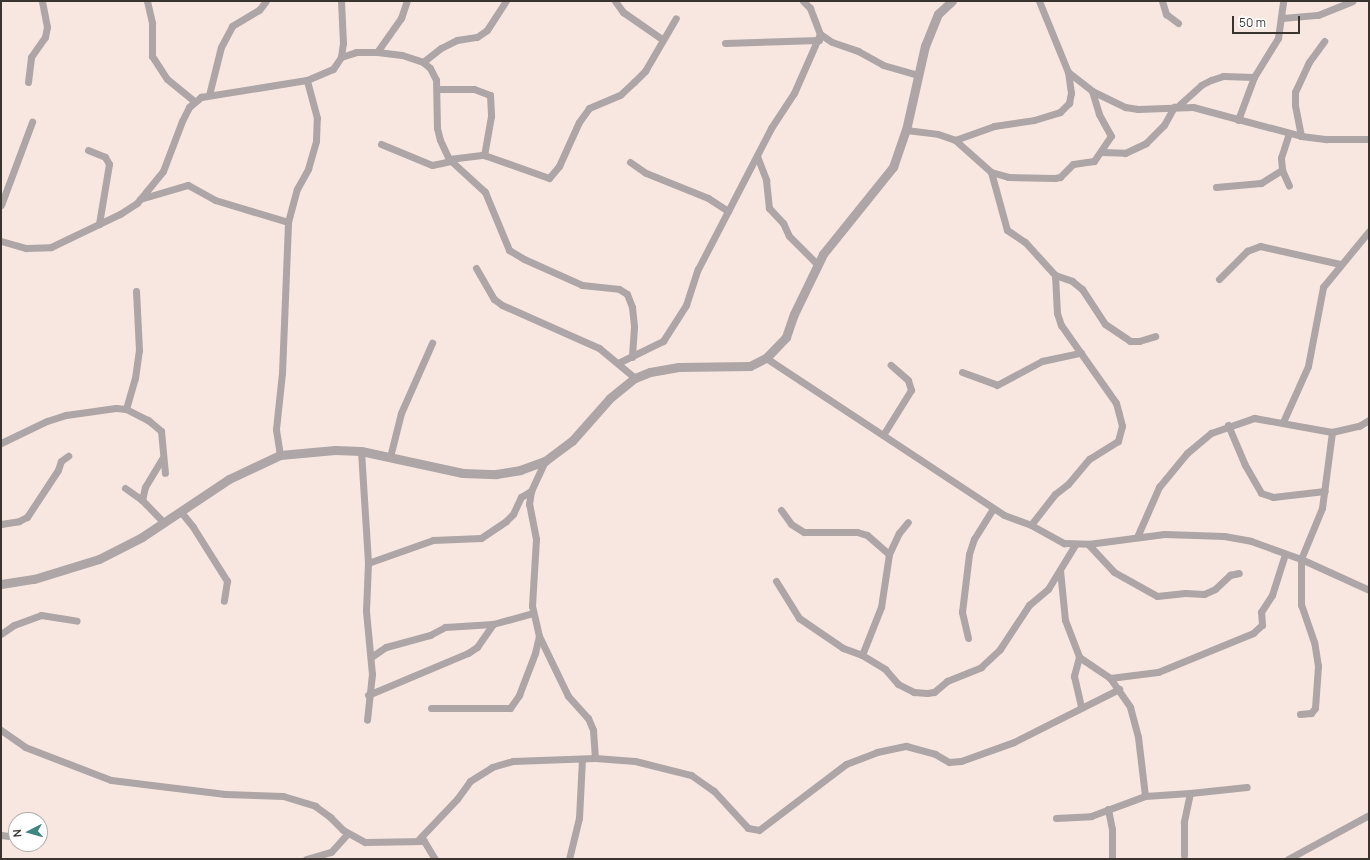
<!DOCTYPE html>
<html>
<head>
<meta charset="utf-8">
<style>
	body { margin:0 }
	#map { position:relative; width:1370px; height:860px; overflow:hidden; background:#f8e7e1; font-family:Manrope,sans-serif }
	div>[style] { position:absolute }
	[style*='--x'] { left:calc(var(--x)*1px); top:calc(var(--y)*1px); width:calc(var(--w)*1px); rotate:calc(var(--a)*1deg) }
	.minor>* { height:7px; margin:-3.5px; padding:0 3.5px; transform-origin:3.5px; border-radius:3.5px; background:#ada5a6 }
	.tertiary>* { height:9px; margin:-4.5px; padding:0 4.5px; transform-origin:4.5px; border-radius:4.5px; background:#ada5a6 }
	span { translate:-50% -50%; white-space:nowrap; text-align:center; line-height:1.15; -webkit-text-stroke:4px #fff; paint-order:stroke }
	.frame { position:absolute; inset:0; border:2px solid #3a3431; pointer-events:none }
	.north { position:absolute; left:8px; top:812px; width:40px; height:40px; box-sizing:border-box; background:#fff; border:1px solid #b0aead; border-radius:50%; rotate:264deg; font-size:11px; font-weight:700; line-height:16px; text-align:center; color:#3a3431 }
	.north::after { content:''; display:block; margin:auto; width:14px; height:18px; background:#3e8680; clip-path:polygon(50% 0,100% 100%,50% 72%,0 100%) }
	.scale { position:absolute; left:1232px; top:16px; width:68px; height:18px; box-sizing:border-box; border:2px solid #3a3431; border-top:0; padding-left:5px; font-size:12px; line-height:14px; white-space:nowrap; color:#3a3431; -webkit-text-stroke:3px #fff; paint-order:stroke }
</style>
</head>
<body>
<div id="map">
	<div class="minor">
		<i style="--x:147;--y:1;--w:23;--a:77"></i>
		<i style="--x:152;--y:23;--w:33;--a:90"></i>
		<i style="--x:152;--y:56;--w:27;--a:57"></i>
		<i style="--x:167;--y:79;--w:36;--a:39"></i>
		<i style="--x:615;--y:1;--w:14;--a:54"></i>
		<i style="--x:623;--y:12;--w:47;--a:34.7"></i>
		<i style="--x:803;--y:1;--w:10;--a:45"></i>
		<i style="--x:810;--y:8;--w:28;--a:69"></i>
		<i style="--x:820;--y:34;--w:14;--a:34"></i>
		<i style="--x:832;--y:42;--w:28;--a:19"></i>
		<i style="--x:858;--y:51;--w:29;--a:29"></i>
		<i style="--x:883;--y:65;--w:35;--a:16"></i>
		<i style="--x:1039;--y:1;--w:77;--a:67.8"></i>
		<i style="--x:1068;--y:72;--w:31;--a:38"></i>
		<i style="--x:1092;--y:91;--w:37;--a:26"></i>
		<i style="--x:1125;--y:107;--w:13;--a:9"></i>
		<i style="--x:1138;--y:109;--w:55;--a:-2.1"></i>
		<i style="--x:1193;--y:107;--w:112;--a:15"></i>
		<i style="--x:1301;--y:136;--w:26;--a:7"></i>
		<i style="--x:1327;--y:139;--w:42;--a:0"></i>
		<i style="--x:1162;--y:1;--w:14;--a:73"></i>
		<i style="--x:1166;--y:14;--w:15;--a:37"></i>
		<i style="--x:1282;--y:18;--w:36;--a:-5"></i>
		<i style="--x:1318;--y:15;--w:37;--a:-22"></i>
		<i style="--x:725;--y:43;--w:94;--a:-1.8"></i>
		<i style="--x:377;--y:52;--w:42;--a:-54.8"></i>
		<i style="--x:401;--y:18;--w:18;--a:-71"></i>
		<i style="--x:341;--y:57;--w:16;--a:-18"></i>
		<i style="--x:356;--y:52;--w:21;--a:0"></i>
		<i style="--x:377;--y:52;--w:25;--a:7"></i>
		<i style="--x:402;--y:55;--w:22;--a:18"></i>
		<i style="--x:423;--y:62;--w:9;--a:41"></i>
		<i style="--x:430;--y:68;--w:13;--a:63"></i>
		<i style="--x:436;--y:80;--w:48;--a:88.8"></i>
		<i style="--x:437;--y:128;--w:12;--a:76"></i>
		<i style="--x:440;--y:140;--w:21;--a:65"></i>
		<i style="--x:449;--y:159;--w:35;--a:-7"></i>
		<i style="--x:484;--y:155;--w:69;--a:19.5"></i>
		<i style="--x:549;--y:178;--w:16;--a:-50"></i>
		<i style="--x:559;--y:166;--w:48;--a:-65.6"></i>
		<i style="--x:579;--y:122;--w:17;--a:-54"></i>
		<i style="--x:589;--y:108;--w:34;--a:-23"></i>
		<i style="--x:620;--y:95;--w:19;--a:-43"></i>
		<i style="--x:634;--y:82;--w:16;--a:-45"></i>
		<i style="--x:645;--y:71;--w:61;--a:-59.7"></i>
		<i style="--x:423;--y:62;--w:23;--a:-38"></i>
		<i style="--x:441;--y:48;--w:18;--a:-27"></i>
		<i style="--x:457;--y:40;--w:20;--a:-9"></i>
		<i style="--x:477;--y:37;--w:12;--a:-35"></i>
		<i style="--x:487;--y:30;--w:35;--a:-57"></i>
		<i style="--x:28;--y:82;--w:25;--a:-83"></i>
		<i style="--x:31;--y:57;--w:24;--a:-55"></i>
		<i style="--x:45;--y:37;--w:10;--a:-79"></i>
		<i style="--x:47;--y:27;--w:26;--a:-101"></i>
		<i style="--x:438;--y:89;--w:36;--a:0"></i>
		<i style="--x:474;--y:89;--w:17;--a:21"></i>
		<i style="--x:490;--y:95;--w:21;--a:87"></i>
		<i style="--x:491;--y:116;--w:40;--a:100"></i>
		<i style="--x:209;--y:95;--w:49;--a:-76"></i>
		<i style="--x:221;--y:47;--w:24;--a:-62"></i>
		<i style="--x:232;--y:26;--w:31;--a:-31"></i>
		<i style="--x:259;--y:10;--w:11;--a:-52"></i>
		<i style="--x:1178;--y:106;--w:31;--a:-42"></i>
		<i style="--x:1201;--y:85;--w:11;--a:-27"></i>
		<i style="--x:1211;--y:80;--w:13;--a:-18"></i>
		<i style="--x:1223;--y:76;--w:31;--a:2"></i>
		<i style="--x:1238;--y:120;--w:46;--a:-69.6"></i>
		<i style="--x:1254;--y:77;--w:46;--a:-58.4"></i>
		<i style="--x:1278;--y:38;--w:37;--a:-82"></i>
		<i style="--x:906;--y:130;--w:32;--a:7"></i>
		<i style="--x:938;--y:134;--w:18;--a:19"></i>
		<i style="--x:955;--y:140;--w:48;--a:41.6"></i>
		<i style="--x:991;--y:172;--w:60;--a:74.6"></i>
		<i style="--x:1007;--y:230;--w:22;--a:34"></i>
		<i style="--x:1025;--y:242;--w:45;--a:47.7"></i>
		<i style="--x:1055;--y:275;--w:38;--a:87"></i>
		<i style="--x:1057;--y:313;--w:13;--a:72"></i>
		<i style="--x:1061;--y:325;--w:95;--a:54.8"></i>
		<i style="--x:1116;--y:403;--w:11;--a:75"></i>
		<i style="--x:1119;--y:414;--w:12;--a:76"></i>
		<i style="--x:1122;--y:426;--w:16;--a:105"></i>
		<i style="--x:1118;--y:441;--w:34;--a:148"></i>
		<i style="--x:1089;--y:459;--w:33;--a:130"></i>
		<i style="--x:1068;--y:484;--w:16;--a:142"></i>
		<i style="--x:1055;--y:494;--w:39;--a:128"></i>
		<i style="--x:1289;--y:133;--w:26;--a:108"></i>
		<i style="--x:1281;--y:158;--w:12;--a:85"></i>
		<i style="--x:1282;--y:170;--w:17;--a:66"></i>
		<i style="--x:1301;--y:136;--w:32;--a:-101"></i>
		<i style="--x:1295;--y:105;--w:13;--a:-90"></i>
		<i style="--x:1295;--y:92;--w:33;--a:-65"></i>
		<i style="--x:1309;--y:62;--w:26;--a:-54"></i>
		<i style="--x:955;--y:140;--w:41;--a:-19.7"></i>
		<i style="--x:994;--y:126;--w:40;--a:-8.5"></i>
		<i style="--x:1034;--y:120;--w:27;--a:-17"></i>
		<i style="--x:1060;--y:112;--w:13;--a:-45"></i>
		<i style="--x:1069;--y:103;--w:10;--a:-79"></i>
		<i style="--x:1071;--y:93;--w:21;--a:-98"></i>
		<i style="--x:381;--y:144;--w:55;--a:22.4"></i>
		<i style="--x:432;--y:165;--w:19;--a:-12"></i>
		<i style="--x:88;--y:150;--w:18;--a:22"></i>
		<i style="--x:105;--y:157;--w:8;--a:60"></i>
		<i style="--x:109;--y:164;--w:61;--a:99.5"></i>
		<i style="--x:1101;--y:152;--w:24;--a:2"></i>
		<i style="--x:1125;--y:153;--w:23;--a:-25"></i>
		<i style="--x:1146;--y:143;--w:25;--a:-45"></i>
		<i style="--x:1164;--y:125;--w:21;--a:-61"></i>
		<i style="--x:757;--y:156;--w:26;--a:69"></i>
		<i style="--x:766;--y:180;--w:28;--a:84"></i>
		<i style="--x:769;--y:208;--w:21;--a:47"></i>
		<i style="--x:783;--y:223;--w:14;--a:65"></i>
		<i style="--x:789;--y:236;--w:40;--a:45"></i>
		<i style="--x:449;--y:159;--w:49;--a:42.5"></i>
		<i style="--x:485;--y:192;--w:63;--a:67.5"></i>
		<i style="--x:509;--y:250;--w:17;--a:31"></i>
		<i style="--x:524;--y:259;--w:64;--a:24.1"></i>
		<i style="--x:582;--y:285;--w:37;--a:6"></i>
		<i style="--x:619;--y:289;--w:9;--a:32"></i>
		<i style="--x:627;--y:294;--w:14;--a:69"></i>
		<i style="--x:632;--y:307;--w:20;--a:84"></i>
		<i style="--x:634;--y:327;--w:30;--a:94"></i>
		<i style="--x:630;--y:162;--w:19;--a:35"></i>
		<i style="--x:646;--y:173;--w:67;--a:22"></i>
		<i style="--x:708;--y:198;--w:24;--a:33"></i>
		<i style="--x:991;--y:172;--w:18;--a:16"></i>
		<i style="--x:1008;--y:177;--w:47;--a:1.2"></i>
		<i style="--x:1055;--y:178;--w:5;--a:-11"></i>
		<i style="--x:1060;--y:177;--w:18;--a:-45"></i>
		<i style="--x:1073;--y:164;--w:21;--a:-8"></i>
		<i style="--x:1094;--y:161;--w:30;--a:-56"></i>
		<i style="--x:1111;--y:136;--w:25;--a:-119"></i>
		<i style="--x:1099;--y:114;--w:24;--a:-107"></i>
		<i style="--x:1216;--y:187;--w:45;--a:-5.1"></i>
		<i style="--x:1261;--y:183;--w:25;--a:-32"></i>
		<i style="--x:140;--y:199;--w:50;--a:-16.3"></i>
		<i style="--x:188;--y:185;--w:31;--a:29"></i>
		<i style="--x:215;--y:200;--w:76;--a:16.8"></i>
		<i style="--x:1;--y:205;--w:89;--a:-69.5"></i>
		<i style="--x:1;--y:241;--w:26;--a:16"></i>
		<i style="--x:26;--y:248;--w:25;--a:-2"></i>
		<i style="--x:51;--y:247;--w:76;--a:-25.6"></i>
		<i style="--x:120;--y:214;--w:20;--a:-33"></i>
		<i style="--x:137;--y:203;--w:41;--a:-50.9"></i>
		<i style="--x:163;--y:171;--w:53;--a:-69.2"></i>
		<i style="--x:182;--y:121;--w:16;--a:-63"></i>
		<i style="--x:189;--y:107;--w:16;--a:-40"></i>
		<i style="--x:201;--y:97;--w:107;--a:-9.1"></i>
		<i style="--x:307;--y:80;--w:28;--a:-23"></i>
		<i style="--x:333;--y:69;--w:14;--a:-56"></i>
		<i style="--x:341;--y:57;--w:14;--a:-82"></i>
		<i style="--x:343;--y:43;--w:42;--a:-92.7"></i>
		<i style="--x:476;--y:268;--w:36;--a:60"></i>
		<i style="--x:494;--y:299;--w:10;--a:37"></i>
		<i style="--x:502;--y:305;--w:106;--a:23.9"></i>
		<i style="--x:599;--y:348;--w:47;--a:39.8"></i>
		<i style="--x:1055;--y:275;--w:18;--a:19"></i>
		<i style="--x:1072;--y:281;--w:13;--a:39"></i>
		<i style="--x:1082;--y:289;--w:42;--a:56.7"></i>
		<i style="--x:1105;--y:324;--w:30;--a:34"></i>
		<i style="--x:1130;--y:341;--w:9;--a:0"></i>
		<i style="--x:1139;--y:341;--w:17;--a:-17"></i>
		<i style="--x:1219;--y:279;--w:40;--a:-45"></i>
		<i style="--x:1247;--y:251;--w:14;--a:-21"></i>
		<i style="--x:1260;--y:246;--w:82;--a:12.7"></i>
		<i style="--x:766;--y:358;--w:285;--a:33.4"></i>
		<i style="--x:1004;--y:515;--w:29;--a:20"></i>
		<i style="--x:1031;--y:525;--w:38;--a:29"></i>
		<i style="--x:1064;--y:543;--w:24;--a:2"></i>
		<i style="--x:1088;--y:544;--w:77;--a:-7.5"></i>
		<i style="--x:1164;--y:534;--w:60;--a:1.9"></i>
		<i style="--x:1224;--y:536;--w:27;--a:10"></i>
		<i style="--x:1251;--y:541;--w:53;--a:19.8"></i>
		<i style="--x:1301;--y:559;--w:75;--a:24.5"></i>
		<i style="--x:620;--y:362;--w:48;--a:-26"></i>
		<i style="--x:663;--y:341;--w:43;--a:-57.4"></i>
		<i style="--x:686;--y:305;--w:38;--a:-72"></i>
		<i style="--x:698;--y:269;--w:159;--a:-62.6"></i>
		<i style="--x:771;--y:128;--w:42;--a:-56.7"></i>
		<i style="--x:794;--y:93;--w:64;--a:-66.2"></i>
		<i style="--x:962;--y:372;--w:37;--a:20"></i>
		<i style="--x:997;--y:385;--w:51;--a:-28.1"></i>
		<i style="--x:1042;--y:361;--w:40;--a:-12"></i>
		<i style="--x:126;--y:409;--w:32;--a:-74"></i>
		<i style="--x:135;--y:378;--w:28;--a:-82"></i>
		<i style="--x:139;--y:350;--w:59;--a:-92.9"></i>
		<i style="--x:1283;--y:422;--w:61;--a:-65.9"></i>
		<i style="--x:1308;--y:366;--w:80;--a:-79.2"></i>
		<i style="--x:1323;--y:287;--w:72;--a:-50.6"></i>
		<i style="--x:1228;--y:425;--w:43;--a:67"></i>
		<i style="--x:1245;--y:465;--w:32;--a:60"></i>
		<i style="--x:1261;--y:493;--w:13;--a:18"></i>
		<i style="--x:1273;--y:497;--w:52;--a:-6.6"></i>
		<i style="--x:883;--y:435;--w:53;--a:-58.1"></i>
		<i style="--x:911;--y:390;--w:10;--a:-107"></i>
		<i style="--x:908;--y:380;--w:23;--a:-139"></i>
		<i style="--x:1;--y:443;--w:51;--a:-25.6"></i>
		<i style="--x:47;--y:421;--w:20;--a:-18"></i>
		<i style="--x:66;--y:415;--w:50;--a:-8"></i>
		<i style="--x:116;--y:408;--w:10;--a:6"></i>
		<i style="--x:126;--y:409;--w:25;--a:27"></i>
		<i style="--x:148;--y:420;--w:17;--a:40"></i>
		<i style="--x:161;--y:431;--w:42;--a:84.6"></i>
		<i style="--x:361;--y:451;--w:112;--a:86.4"></i>
		<i style="--x:368;--y:563;--w:48;--a:92.4"></i>
		<i style="--x:366;--y:611;--w:63;--a:84.6"></i>
		<i style="--x:372;--y:674;--w:46;--a:96.2"></i>
		<i style="--x:280;--y:455;--w:26;--a:-99"></i>
		<i style="--x:276;--y:429;--w:56;--a:-83.9"></i>
		<i style="--x:282;--y:373;--w:151;--a:-87.7"></i>
		<i style="--x:288;--y:222;--w:34;--a:-75"></i>
		<i style="--x:297;--y:189;--w:23;--a:-61"></i>
		<i style="--x:308;--y:169;--w:29;--a:-74"></i>
		<i style="--x:316;--y:141;--w:23;--a:-88"></i>
		<i style="--x:317;--y:118;--w:39;--a:-105"></i>
		<i style="--x:390;--y:457;--w:45;--a:-76"></i>
		<i style="--x:401;--y:413;--w:77;--a:-66.1"></i>
		<i style="--x:125;--y:488;--w:21;--a:35"></i>
		<i style="--x:142;--y:500;--w:32;--a:46"></i>
		<i style="--x:142;--y:500;--w:13;--a:-77"></i>
		<i style="--x:145;--y:487;--w:33;--a:-59"></i>
		<i style="--x:781;--y:510;--w:17;--a:54"></i>
		<i style="--x:791;--y:524;--w:15;--a:32"></i>
		<i style="--x:804;--y:532;--w:53;--a:0"></i>
		<i style="--x:857;--y:532;--w:10;--a:17"></i>
		<i style="--x:867;--y:535;--w:29;--a:41"></i>
		<i style="--x:181;--y:512;--w:19;--a:51"></i>
		<i style="--x:193;--y:527;--w:64;--a:57.8"></i>
		<i style="--x:227;--y:581;--w:20;--a:99"></i>
		<i style="--x:1;--y:524;--w:18;--a:-9"></i>
		<i style="--x:19;--y:521;--w:9;--a:-27"></i>
		<i style="--x:27;--y:517;--w:56;--a:-56.6"></i>
		<i style="--x:58;--y:470;--w:9;--a:-72"></i>
		<i style="--x:61;--y:461;--w:9;--a:-36"></i>
		<i style="--x:1137;--y:537;--w:55;--a:-66.3"></i>
		<i style="--x:1159;--y:487;--w:44;--a:-50.5"></i>
		<i style="--x:1187;--y:453;--w:31;--a:-40"></i>
		<i style="--x:1211;--y:433;--w:46;--a:-19.2"></i>
		<i style="--x:1254;--y:418;--w:79;--a:10.2"></i>
		<i style="--x:1332;--y:432;--w:28;--a:-13"></i>
		<i style="--x:1359;--y:426;--w:12;--a:-31"></i>
		<i style="--x:1088;--y:544;--w:38;--a:47"></i>
		<i style="--x:1114;--y:572;--w:49;--a:29.2"></i>
		<i style="--x:1157;--y:596;--w:28;--a:-6"></i>
		<i style="--x:1185;--y:593;--w:19;--a:3"></i>
		<i style="--x:1204;--y:594;--w:12;--a:-24"></i>
		<i style="--x:1215;--y:589;--w:21;--a:-43"></i>
		<i style="--x:1230;--y:575;--w:9;--a:-13"></i>
		<i style="--x:368;--y:563;--w:69;--a:-19.5"></i>
		<i style="--x:433;--y:540;--w:48;--a:-2.4"></i>
		<i style="--x:481;--y:538;--w:30;--a:-34"></i>
		<i style="--x:506;--y:521;--w:10;--a:-45"></i>
		<i style="--x:513;--y:514;--w:19;--a:-65"></i>
		<i style="--x:521;--y:497;--w:12;--a:-31"></i>
		<i style="--x:1060;--y:570;--w:50;--a:84.3"></i>
		<i style="--x:1065;--y:620;--w:40;--a:69"></i>
		<i style="--x:1079;--y:657;--w:37;--a:34"></i>
		<i style="--x:1110;--y:678;--w:35;--a:55"></i>
		<i style="--x:1130;--y:707;--w:31;--a:75"></i>
		<i style="--x:1138;--y:737;--w:59;--a:83.2"></i>
		<i style="--x:776;--y:581;--w:44;--a:58.1"></i>
		<i style="--x:799;--y:618;--w:53;--a:34.3"></i>
		<i style="--x:843;--y:648;--w:20;--a:20"></i>
		<i style="--x:862;--y:655;--w:27;--a:31"></i>
		<i style="--x:885;--y:669;--w:20;--a:49"></i>
		<i style="--x:898;--y:684;--w:18;--a:27"></i>
		<i style="--x:914;--y:692;--w:13;--a:4"></i>
		<i style="--x:927;--y:693;--w:7;--a:-8"></i>
		<i style="--x:934;--y:692;--w:17;--a:-40"></i>
		<i style="--x:947;--y:681;--w:37;--a:-22"></i>
		<i style="--x:981;--y:667;--w:26;--a:-43"></i>
		<i style="--x:1000;--y:649;--w:53;--a:-56.6"></i>
		<i style="--x:1029;--y:605;--w:25;--a:-40"></i>
		<i style="--x:1048;--y:589;--w:52;--a:-58.5"></i>
		<i style="--x:1;--y:634;--w:16;--a:-35"></i>
		<i style="--x:14;--y:625;--w:29;--a:-20"></i>
		<i style="--x:41;--y:615;--w:36;--a:9"></i>
		<i style="--x:539;--y:636;--w:67;--a:64.2"></i>
		<i style="--x:568;--y:696;--w:30;--a:48"></i>
		<i style="--x:588;--y:718;--w:13;--a:67"></i>
		<i style="--x:593;--y:730;--w:28;--a:86"></i>
		<i style="--x:968;--y:638;--w:27;--a:-103"></i>
		<i style="--x:962;--y:612;--w:58;--a:-83.1"></i>
		<i style="--x:969;--y:554;--w:16;--a:-72"></i>
		<i style="--x:974;--y:539;--w:36;--a:-58"></i>
		<i style="--x:862;--y:655;--w:52;--a:-68.4"></i>
		<i style="--x:881;--y:607;--w:54;--a:-81.4"></i>
		<i style="--x:889;--y:554;--w:23;--a:-65"></i>
		<i style="--x:899;--y:533;--w:14;--a:-51"></i>
		<i style="--x:371;--y:657;--w:18;--a:-34"></i>
		<i style="--x:386;--y:647;--w:46;--a:-15.3"></i>
		<i style="--x:430;--y:635;--w:17;--a:-28"></i>
		<i style="--x:445;--y:627;--w:48;--a:-3.6"></i>
		<i style="--x:1079;--y:657;--w:20;--a:105"></i>
		<i style="--x:1074;--y:676;--w:31;--a:77"></i>
		<i style="--x:1110;--y:678;--w:48;--a:-7.1"></i>
		<i style="--x:1158;--y:672;--w:103;--a:-22.3"></i>
		<i style="--x:1253;--y:633;--w:12;--a:-42"></i>
		<i style="--x:1262;--y:625;--w:13;--a:-94"></i>
		<i style="--x:1261;--y:612;--w:20;--a:-57"></i>
		<i style="--x:1272;--y:595;--w:43;--a:-72.4"></i>
		<i style="--x:368;--y:695;--w:108;--a:-22.8"></i>
		<i style="--x:468;--y:653;--w:11;--a:-34"></i>
		<i style="--x:477;--y:647;--w:28;--a:-55"></i>
		<i style="--x:493;--y:624;--w:41;--a:-15.4"></i>
		<i style="--x:431;--y:708;--w:79;--a:0"></i>
		<i style="--x:510;--y:708;--w:16;--a:-55"></i>
		<i style="--x:519;--y:695;--w:45;--a:-69.1"></i>
		<i style="--x:535;--y:653;--w:17;--a:-77"></i>
		<i style="--x:539;--y:636;--w:31;--a:-103"></i>
		<i style="--x:532;--y:606;--w:67;--a:-86.6"></i>
		<i style="--x:536;--y:539;--w:36;--a:-101"></i>
		<i style="--x:529;--y:504;--w:13;--a:-81"></i>
		<i style="--x:531;--y:491;--w:33;--a:-65"></i>
		<i style="--x:1300;--y:714;--w:11;--a:-5"></i>
		<i style="--x:1311;--y:713;--w:6;--a:-51"></i>
		<i style="--x:1315;--y:708;--w:42;--a:-85.9"></i>
		<i style="--x:1318;--y:666;--w:24;--a:-99"></i>
		<i style="--x:1314;--y:642;--w:39;--a:-109"></i>
		<i style="--x:1301;--y:605;--w:46;--a:-90"></i>
		<i style="--x:1301;--y:559;--w:55;--a:-67.6"></i>
		<i style="--x:1322;--y:508;--w:77;--a:-82.5"></i>
		<i style="--x:1;--y:730;--w:29;--a:35"></i>
		<i style="--x:25;--y:747;--w:92;--a:21"></i>
		<i style="--x:111;--y:780;--w:115;--a:7"></i>
		<i style="--x:225;--y:794;--w:58;--a:2"></i>
		<i style="--x:283;--y:796;--w:34;--a:17"></i>
		<i style="--x:315;--y:806;--w:19;--a:36"></i>
		<i style="--x:330;--y:817;--w:18;--a:45"></i>
		<i style="--x:343;--y:830;--w:25;--a:29"></i>
		<i style="--x:365;--y:842;--w:59;--a:-1"></i>
		<i style="--x:424;--y:841;--w:21;--a:59"></i>
		<i style="--x:1190;--y:793;--w:57;--a:-6"></i>
		<i style="--x:1108;--y:809;--w:20;--a:79"></i>
		<i style="--x:1112;--y:829;--w:30;--a:90"></i>
		<i style="--x:1056;--y:818;--w:35;--a:-3"></i>
		<i style="--x:1091;--y:816;--w:58;--a:-20.3"></i>
		<i style="--x:1145;--y:796;--w:45;--a:-3.8"></i>
		<i style="--x:1190;--y:793;--w:30;--a:102"></i>
		<i style="--x:1184;--y:822;--w:33;--a:90"></i>
		<i style="--x:1;--y:835;--w:8;--a:7"></i>
		<i style="--x:419;--y:839;--w:55;--a:-46.5"></i>
		<i style="--x:457;--y:799;--w:22;--a:-54"></i>
		<i style="--x:470;--y:781;--w:26;--a:-32"></i>
		<i style="--x:492;--y:767;--w:22;--a:-16"></i>
		<i style="--x:513;--y:761;--w:82;--a:-2.1"></i>
		<i style="--x:595;--y:758;--w:40;--a:4.3"></i>
		<i style="--x:635;--y:761;--w:58;--a:14"></i>
		<i style="--x:691;--y:775;--w:28;--a:35"></i>
		<i style="--x:714;--y:791;--w:50;--a:47.4"></i>
		<i style="--x:748;--y:828;--w:11;--a:10"></i>
		<i style="--x:759;--y:830;--w:109;--a:-37.2"></i>
		<i style="--x:846;--y:764;--w:33;--a:-21"></i>
		<i style="--x:877;--y:752;--w:30;--a:-12"></i>
		<i style="--x:906;--y:746;--w:30;--a:15"></i>
		<i style="--x:935;--y:754;--w:16;--a:30"></i>
		<i style="--x:949;--y:762;--w:12;--a:-5"></i>
		<i style="--x:961;--y:761;--w:56;--a:-19.7"></i>
		<i style="--x:1014;--y:742;--w:118;--a:-26.8"></i>
		<i style="--x:306;--y:859;--w:26;--a:-16"></i>
		<i style="--x:331;--y:852;--w:25;--a:-48"></i>
		<i style="--x:569;--y:859;--w:42;--a:-76.3"></i>
		<i style="--x:579;--y:818;--w:59;--a:-87.1"></i>
		<i style="--x:1288;--y:859;--w:92;--a:-28.5"></i>
	</div>
	<div class="tertiary">
		<i style="--x:1;--y:584;--w:33;--a:-9"></i>
		<i style="--x:34;--y:579;--w:68;--a:-17.1"></i>
		<i style="--x:99;--y:559;--w:48;--a:-27.1"></i>
		<i style="--x:142;--y:537;--w:105;--a:-33.7"></i>
		<i style="--x:229;--y:479;--w:56;--a:-25.2"></i>
		<i style="--x:280;--y:455;--w:55;--a:-5.2"></i>
		<i style="--x:335;--y:450;--w:26;--a:2"></i>
		<i style="--x:361;--y:451;--w:104;--a:12.2"></i>
		<i style="--x:463;--y:473;--w:33;--a:2"></i>
		<i style="--x:496;--y:474;--w:24;--a:-9"></i>
		<i style="--x:520;--y:470;--w:27;--a:-20"></i>
		<i style="--x:545;--y:461;--w:34;--a:-37"></i>
		<i style="--x:572;--y:441;--w:57;--a:-48.5"></i>
		<i style="--x:610;--y:398;--w:32;--a:-39"></i>
		<i style="--x:635;--y:378;--w:16;--a:-22"></i>
		<i style="--x:650;--y:372;--w:29;--a:-10"></i>
		<i style="--x:679;--y:367;--w:71;--a:-0.8"></i>
		<i style="--x:750;--y:366;--w:18;--a:-27"></i>
		<i style="--x:766;--y:358;--w:29;--a:-46"></i>
		<i style="--x:786;--y:337;--w:24;--a:-71"></i>
		<i style="--x:794;--y:314;--w:67;--a:-64.2"></i>
		<i style="--x:823;--y:254;--w:112;--a:-51.2"></i>
		<i style="--x:893;--y:167;--w:39;--a:-71"></i>
		<i style="--x:906;--y:130;--w:86;--a:-77.3"></i>
		<i style="--x:925;--y:46;--w:35;--a:-68"></i>
		<i style="--x:938;--y:14;--w:19;--a:-43"></i>
	</div>
	<div class="frame"></div>
	<div class="north">N</div>
	<div class="scale">50 m</div>
</div>
</body>
</html>
